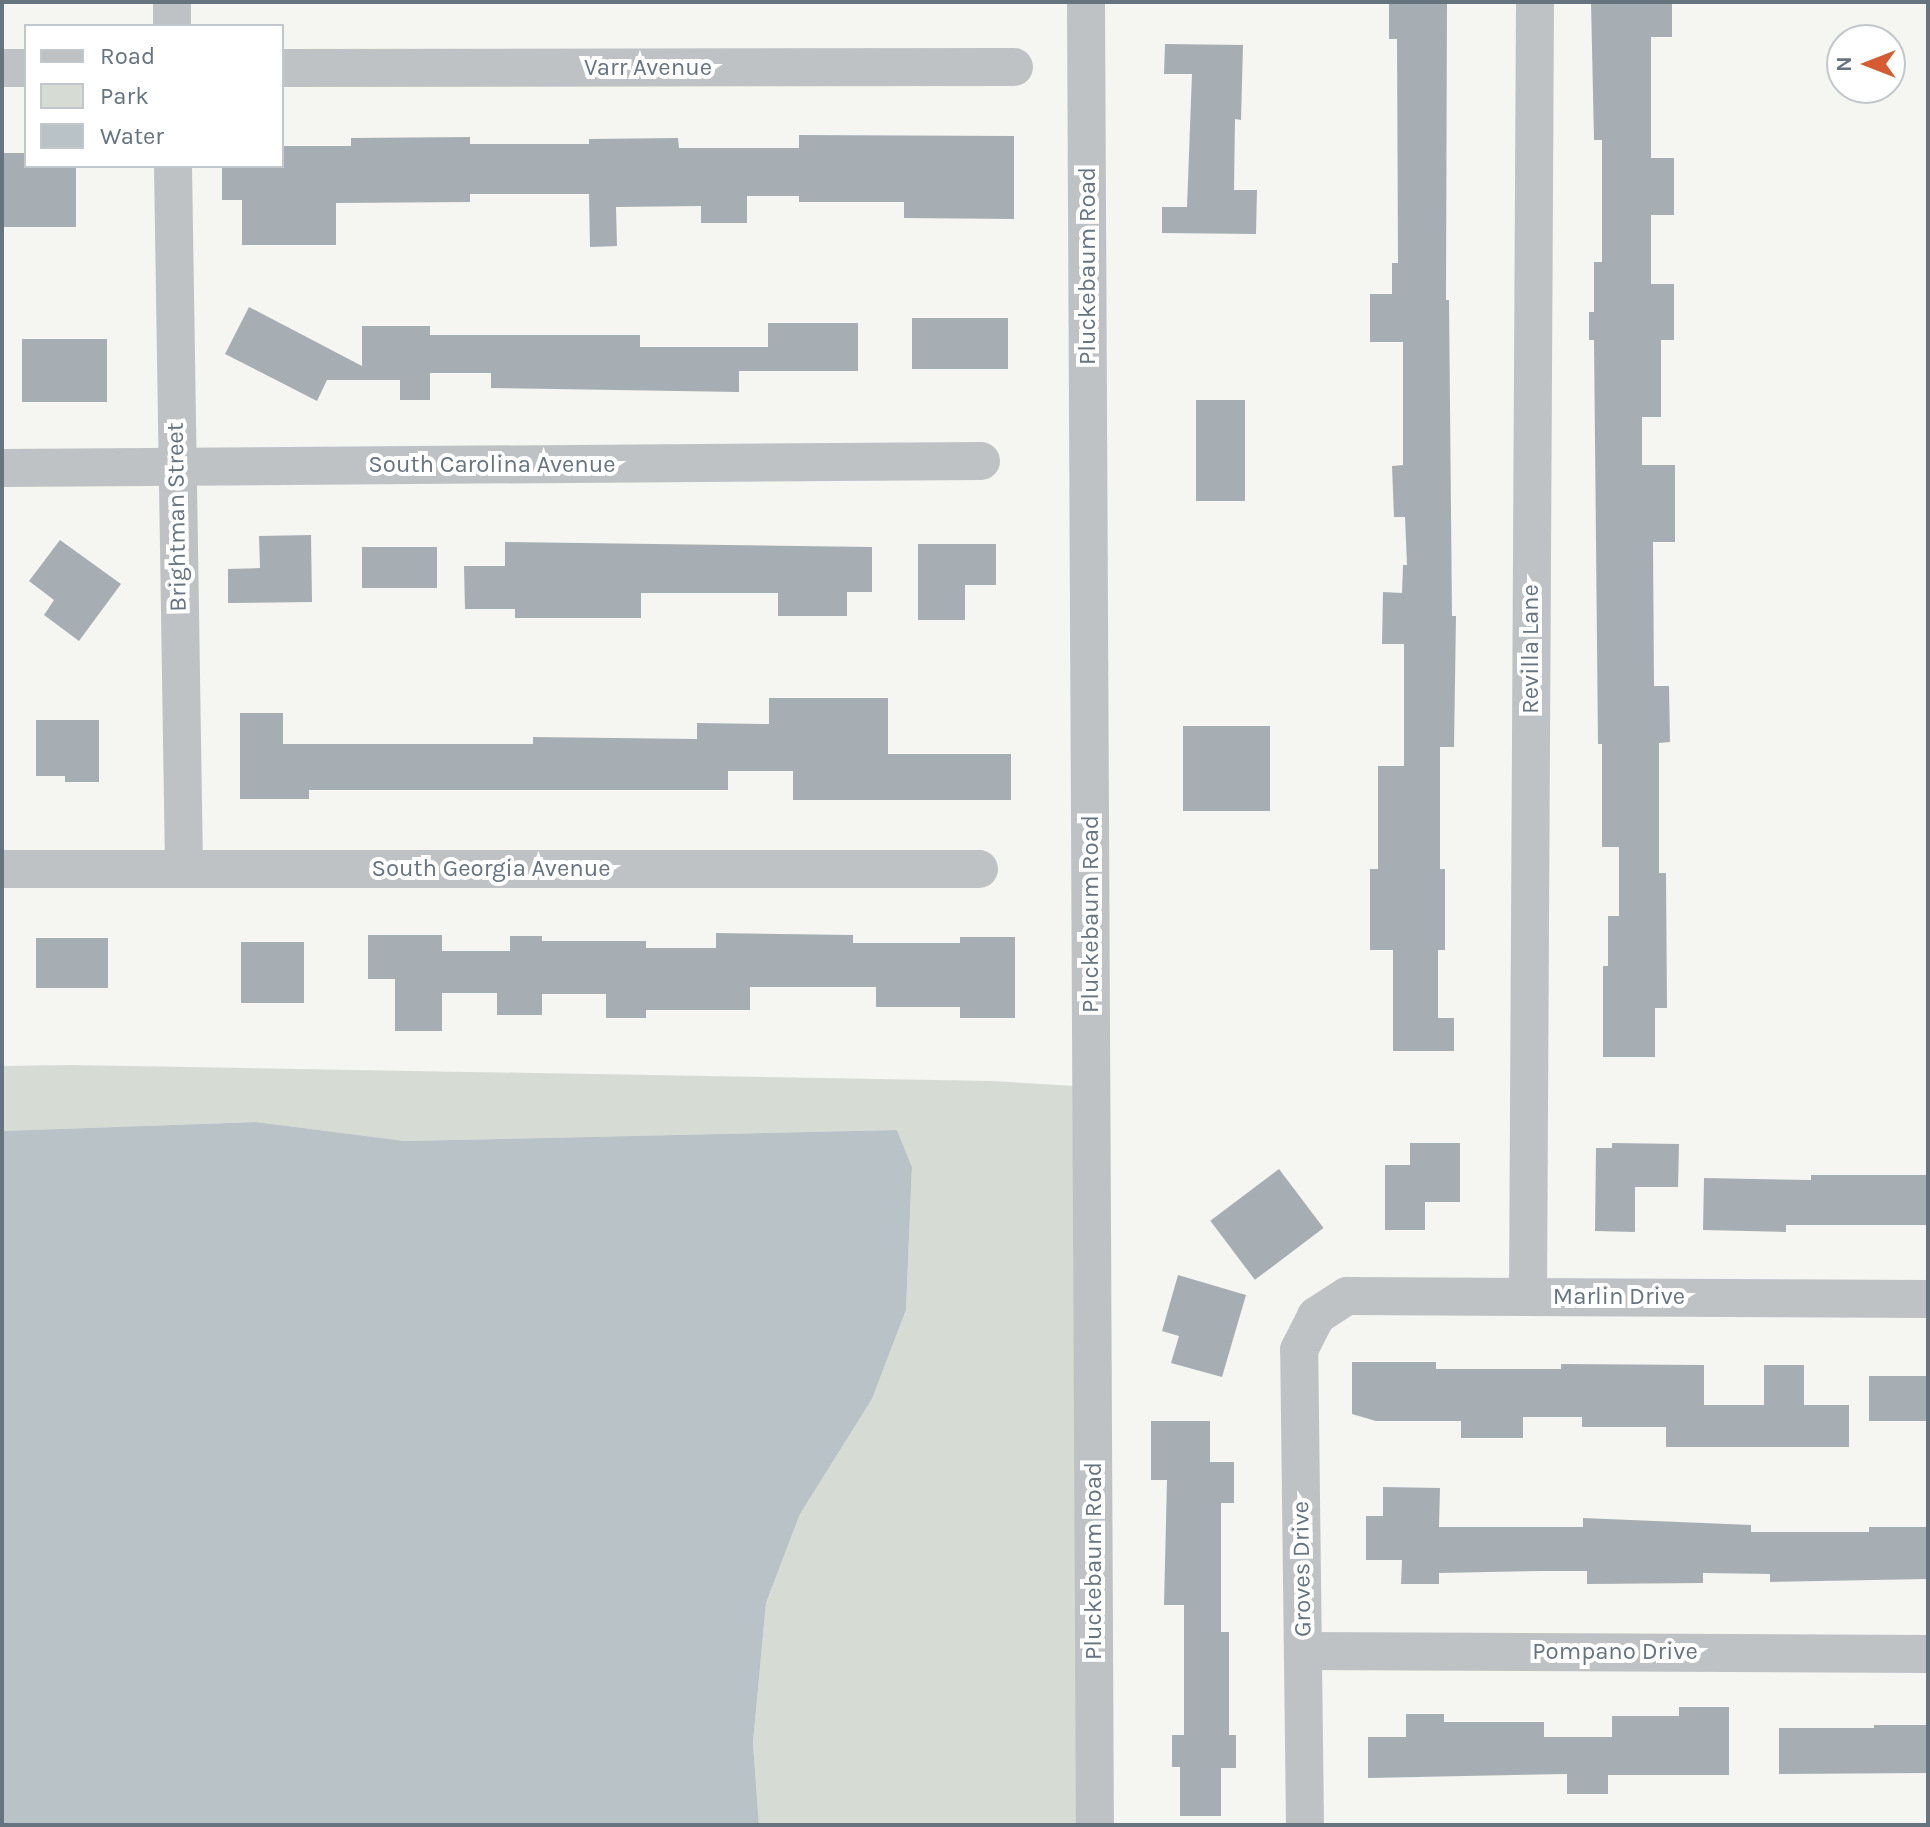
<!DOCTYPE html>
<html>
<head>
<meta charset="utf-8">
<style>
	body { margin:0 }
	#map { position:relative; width:1930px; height:1827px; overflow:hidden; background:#f5f5f1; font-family:Karla,sans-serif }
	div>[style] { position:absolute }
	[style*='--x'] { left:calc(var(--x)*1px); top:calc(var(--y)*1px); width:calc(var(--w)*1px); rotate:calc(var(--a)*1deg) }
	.green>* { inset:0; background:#d6dbd3 }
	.water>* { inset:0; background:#b8c2c7 }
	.building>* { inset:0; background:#a7aeb3; transform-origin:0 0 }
	.minor>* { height:38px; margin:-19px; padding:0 19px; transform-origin:19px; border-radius:19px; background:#bec2c5 }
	span { translate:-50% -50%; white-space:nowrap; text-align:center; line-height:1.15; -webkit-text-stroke:8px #fff; paint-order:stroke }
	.street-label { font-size:24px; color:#667480 }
	.frame { position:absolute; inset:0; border:4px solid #667480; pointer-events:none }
	.legend { position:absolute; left:24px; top:24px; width:260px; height:144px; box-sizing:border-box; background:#fff; border:2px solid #c2c7cc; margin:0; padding:10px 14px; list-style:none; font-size:24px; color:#667480 }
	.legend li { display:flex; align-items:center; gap:16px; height:40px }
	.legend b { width:40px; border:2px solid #c2c7cc }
	.north { position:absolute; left:1826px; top:24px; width:80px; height:80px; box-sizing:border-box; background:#fff; border:2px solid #c2c7cc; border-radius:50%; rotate:270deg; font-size:22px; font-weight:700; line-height:32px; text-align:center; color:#667480 }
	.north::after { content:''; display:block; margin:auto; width:28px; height:36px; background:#d45b32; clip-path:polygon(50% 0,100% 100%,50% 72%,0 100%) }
</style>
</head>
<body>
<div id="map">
	<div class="green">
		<i style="clip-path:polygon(71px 1065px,992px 1081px,1074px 1086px,1078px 1825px,759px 1825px,753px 1743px,766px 1603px,800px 1514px,872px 1399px,906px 1310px,912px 1167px,897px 1130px,405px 1141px,256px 1122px,2px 1131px,2px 1066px)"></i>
	</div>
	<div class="water">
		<i style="clip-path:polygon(256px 1122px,405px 1141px,897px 1130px,912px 1167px,906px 1310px,872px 1399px,800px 1514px,766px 1603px,753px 1743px,759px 1825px,2px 1825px,2px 1131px)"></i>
	</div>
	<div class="building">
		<i style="clip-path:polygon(1389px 2px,1447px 2px,1446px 300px,1449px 300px,1452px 616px,1456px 616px,1454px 747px,1440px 747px,1440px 869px,1445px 869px,1445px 950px,1438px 950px,1438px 1018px,1454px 1018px,1454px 1051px,1393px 1051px,1393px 950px,1370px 950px,1370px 869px,1378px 869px,1378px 766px,1404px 766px,1404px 644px,1382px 644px,1383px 592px,1402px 593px,1403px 565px,1407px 565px,1405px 517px,1394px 517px,1392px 466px,1403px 465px,1403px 342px,1370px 342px,1370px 294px,1392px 294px,1392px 263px,1398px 263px,1397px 39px,1389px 39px)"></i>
		<i style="clip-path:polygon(1591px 2px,1672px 2px,1672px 37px,1651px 37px,1651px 158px,1674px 158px,1674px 215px,1651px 215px,1651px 284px,1674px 284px,1674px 340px,1661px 340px,1661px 417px,1642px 417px,1642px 465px,1675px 465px,1675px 542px,1653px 542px,1654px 686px,1669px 686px,1670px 742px,1659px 743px,1659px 873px,1666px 873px,1667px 1008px,1655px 1008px,1655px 1057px,1603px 1057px,1603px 966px,1608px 966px,1608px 916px,1619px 916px,1619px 847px,1602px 847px,1602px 744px,1598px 744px,1594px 340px,1589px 340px,1589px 312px,1594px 312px,1594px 262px,1602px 262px,1602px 140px,1594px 140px)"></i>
		<i style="clip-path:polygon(1165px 44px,1243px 45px,1241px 120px,1235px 119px,1234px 190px,1257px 190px,1256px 234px,1162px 233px,1162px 207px,1187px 207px,1192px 74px,1164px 74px)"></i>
		<i style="clip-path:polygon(799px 135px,1014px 136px,1014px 219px,904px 218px,904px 202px,799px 202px,799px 196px,747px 196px,747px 223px,701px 223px,701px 206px,616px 207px,617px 246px,590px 247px,589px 194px,470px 194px,470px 202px,336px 203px,336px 245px,242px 245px,242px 200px,222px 200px,222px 166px,282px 166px,282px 146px,351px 146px,351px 138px,470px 137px,470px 144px,589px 144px,589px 139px,678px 138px,679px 148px,799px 148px)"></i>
		<i style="clip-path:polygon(2px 153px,26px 153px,26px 166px,76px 166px,76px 227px,2px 227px)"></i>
		<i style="clip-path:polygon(249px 307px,362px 366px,362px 326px,430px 326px,430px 335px,640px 335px,640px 347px,768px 347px,768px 323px,858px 323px,858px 371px,739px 371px,739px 392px,491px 388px,491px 373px,430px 373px,430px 400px,400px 400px,400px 380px,327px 380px,317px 401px,225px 354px)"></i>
		<i style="left:912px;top:318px;width:96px;height:51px"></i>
		<i style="left:22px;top:339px;width:85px;height:63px"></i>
		<i style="left:1196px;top:400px;width:49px;height:101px"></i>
		<i style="clip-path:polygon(311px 535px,312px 602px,228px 603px,228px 569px,260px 568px,259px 536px)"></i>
		<i style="clip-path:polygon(60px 540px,121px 584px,79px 641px,44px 615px,54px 600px,29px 581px)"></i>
		<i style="clip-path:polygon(505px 542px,872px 547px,872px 592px,847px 592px,847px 616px,778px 616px,778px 593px,641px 593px,641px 618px,515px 618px,515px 609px,465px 609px,464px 566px,505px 566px)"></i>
		<i style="clip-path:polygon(918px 544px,996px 544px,996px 585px,965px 585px,965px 620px,918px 620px)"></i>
		<i style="left:362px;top:547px;width:75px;height:41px"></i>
		<i style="clip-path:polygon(769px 698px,888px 698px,888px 754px,1011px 754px,1011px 800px,793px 800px,793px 771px,728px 771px,728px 790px,309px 790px,309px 799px,240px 799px,240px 713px,283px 713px,283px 744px,533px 744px,533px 737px,697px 739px,697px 723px,769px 724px)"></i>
		<i style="clip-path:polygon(36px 720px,99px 720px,99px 782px,65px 782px,65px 776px,36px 776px)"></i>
		<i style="left:1183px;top:726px;width:87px;height:85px"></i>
		<i style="clip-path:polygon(716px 933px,853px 935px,853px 943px,960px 943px,960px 937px,1015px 937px,1015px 1018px,960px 1018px,960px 1007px,876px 1007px,876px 987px,750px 987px,750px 1010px,646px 1010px,646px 1018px,606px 1018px,606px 994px,542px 994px,542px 1015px,497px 1015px,497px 993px,442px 993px,442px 1031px,395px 1031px,395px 979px,368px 979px,368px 935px,442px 935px,442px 951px,510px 951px,510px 936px,542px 936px,542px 941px,646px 941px,646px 948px,716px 948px)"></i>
		<i style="left:36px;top:938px;width:72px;height:50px"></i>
		<i style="left:241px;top:942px;width:63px;height:61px"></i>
		<i style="clip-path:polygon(1410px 1143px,1460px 1143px,1460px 1202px,1425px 1202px,1425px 1230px,1385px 1230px,1385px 1165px,1410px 1165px)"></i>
		<i style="clip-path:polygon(1612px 1143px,1679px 1144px,1678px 1187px,1635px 1187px,1635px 1232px,1595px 1231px,1596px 1148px,1612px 1148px)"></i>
		<i style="left:1279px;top:1169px;width:74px;height:86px;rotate:53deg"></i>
		<i style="clip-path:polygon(1811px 1175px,1928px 1175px,1928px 1225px,1786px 1225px,1786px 1232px,1703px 1230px,1704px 1178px,1811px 1180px)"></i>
		<i style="clip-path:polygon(1178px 1275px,1246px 1295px,1222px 1377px,1171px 1363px,1179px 1336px,1162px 1331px)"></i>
		<i style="clip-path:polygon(1352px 1362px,1436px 1362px,1436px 1369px,1561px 1369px,1561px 1364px,1704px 1365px,1704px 1405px,1764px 1405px,1764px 1365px,1804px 1365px,1804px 1405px,1849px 1405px,1849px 1447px,1666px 1447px,1666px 1427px,1582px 1427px,1582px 1417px,1523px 1417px,1523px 1438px,1461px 1438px,1461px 1421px,1376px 1421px,1352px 1414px)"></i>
		<i style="left:1869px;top:1376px;width:59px;height:45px"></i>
		<i style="clip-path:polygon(1151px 1421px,1210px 1421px,1210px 1462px,1234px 1462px,1234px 1503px,1221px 1503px,1221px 1632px,1229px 1632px,1229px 1735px,1236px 1735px,1236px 1768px,1221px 1768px,1221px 1816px,1180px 1816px,1180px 1767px,1172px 1767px,1172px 1735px,1184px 1735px,1184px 1605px,1164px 1605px,1167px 1480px,1151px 1480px)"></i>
		<i style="clip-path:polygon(1383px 1487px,1440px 1488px,1439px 1527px,1583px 1527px,1583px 1518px,1751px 1525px,1751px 1532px,1869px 1532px,1869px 1527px,1928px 1527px,1928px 1579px,1770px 1582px,1770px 1574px,1703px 1573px,1703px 1583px,1587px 1584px,1587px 1571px,1541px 1571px,1439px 1573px,1439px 1584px,1401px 1584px,1402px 1560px,1366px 1560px,1366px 1516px,1383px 1516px)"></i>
		<i style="clip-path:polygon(1679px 1707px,1729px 1707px,1729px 1775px,1608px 1775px,1608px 1794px,1567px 1794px,1567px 1774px,1368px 1778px,1368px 1737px,1406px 1737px,1406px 1714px,1444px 1714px,1444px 1722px,1544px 1722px,1544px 1737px,1612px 1737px,1612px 1716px,1679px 1716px)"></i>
		<i style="clip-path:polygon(1874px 1725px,1928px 1725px,1928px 1773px,1779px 1774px,1779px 1728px,1874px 1728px)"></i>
	</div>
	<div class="minor">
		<i style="--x:172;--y:2;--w:24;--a:90"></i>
		<i style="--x:1086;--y:2;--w:1823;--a:89.72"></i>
		<i style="--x:2;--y:68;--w:24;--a:0"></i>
		<i style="--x:282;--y:68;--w:732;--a:-0.08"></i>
		<i style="--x:173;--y:166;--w:703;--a:89.1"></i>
		<i style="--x:2;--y:468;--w:979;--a:-0.41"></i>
		<i style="--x:2;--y:869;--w:977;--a:0"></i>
		<i style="--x:1528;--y:1296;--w:1294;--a:-89.69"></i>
		<i style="--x:1303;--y:1651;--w:625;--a:0.28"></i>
		<i style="--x:1305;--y:1825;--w:475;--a:-90.7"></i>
		<i style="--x:1299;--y:1350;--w:38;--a:-63"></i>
		<i style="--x:1316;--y:1316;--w:37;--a:-33"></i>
		<i style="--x:1347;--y:1296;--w:581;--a:0.3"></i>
	</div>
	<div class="street-label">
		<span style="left:648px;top:68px">Varr Avenue</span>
		<span style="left:1088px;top:266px;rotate:-90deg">Pluckebaum Road</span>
		<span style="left:492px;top:465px">South Carolina Avenue</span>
		<span style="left:177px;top:517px;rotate:-91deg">Brightman Street</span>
		<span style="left:1531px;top:649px;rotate:-90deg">Revilla Lane</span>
		<span style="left:491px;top:869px">South Georgia Avenue</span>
		<span style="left:1091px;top:914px;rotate:-90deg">Pluckebaum Road</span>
		<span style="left:1619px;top:1297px">Marlin Drive</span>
		<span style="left:1094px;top:1561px;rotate:-90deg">Pluckebaum Road</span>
		<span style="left:1302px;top:1569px;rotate:-91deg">Groves Drive</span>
		<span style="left:1615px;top:1652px">Pompano Drive</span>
	</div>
	<div class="frame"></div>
	<ul class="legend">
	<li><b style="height:10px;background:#bec2c5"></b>Road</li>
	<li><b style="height:22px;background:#d6dbd3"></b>Park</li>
	<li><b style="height:22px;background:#b8c2c7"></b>Water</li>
	</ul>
	<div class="north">N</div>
</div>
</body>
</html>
